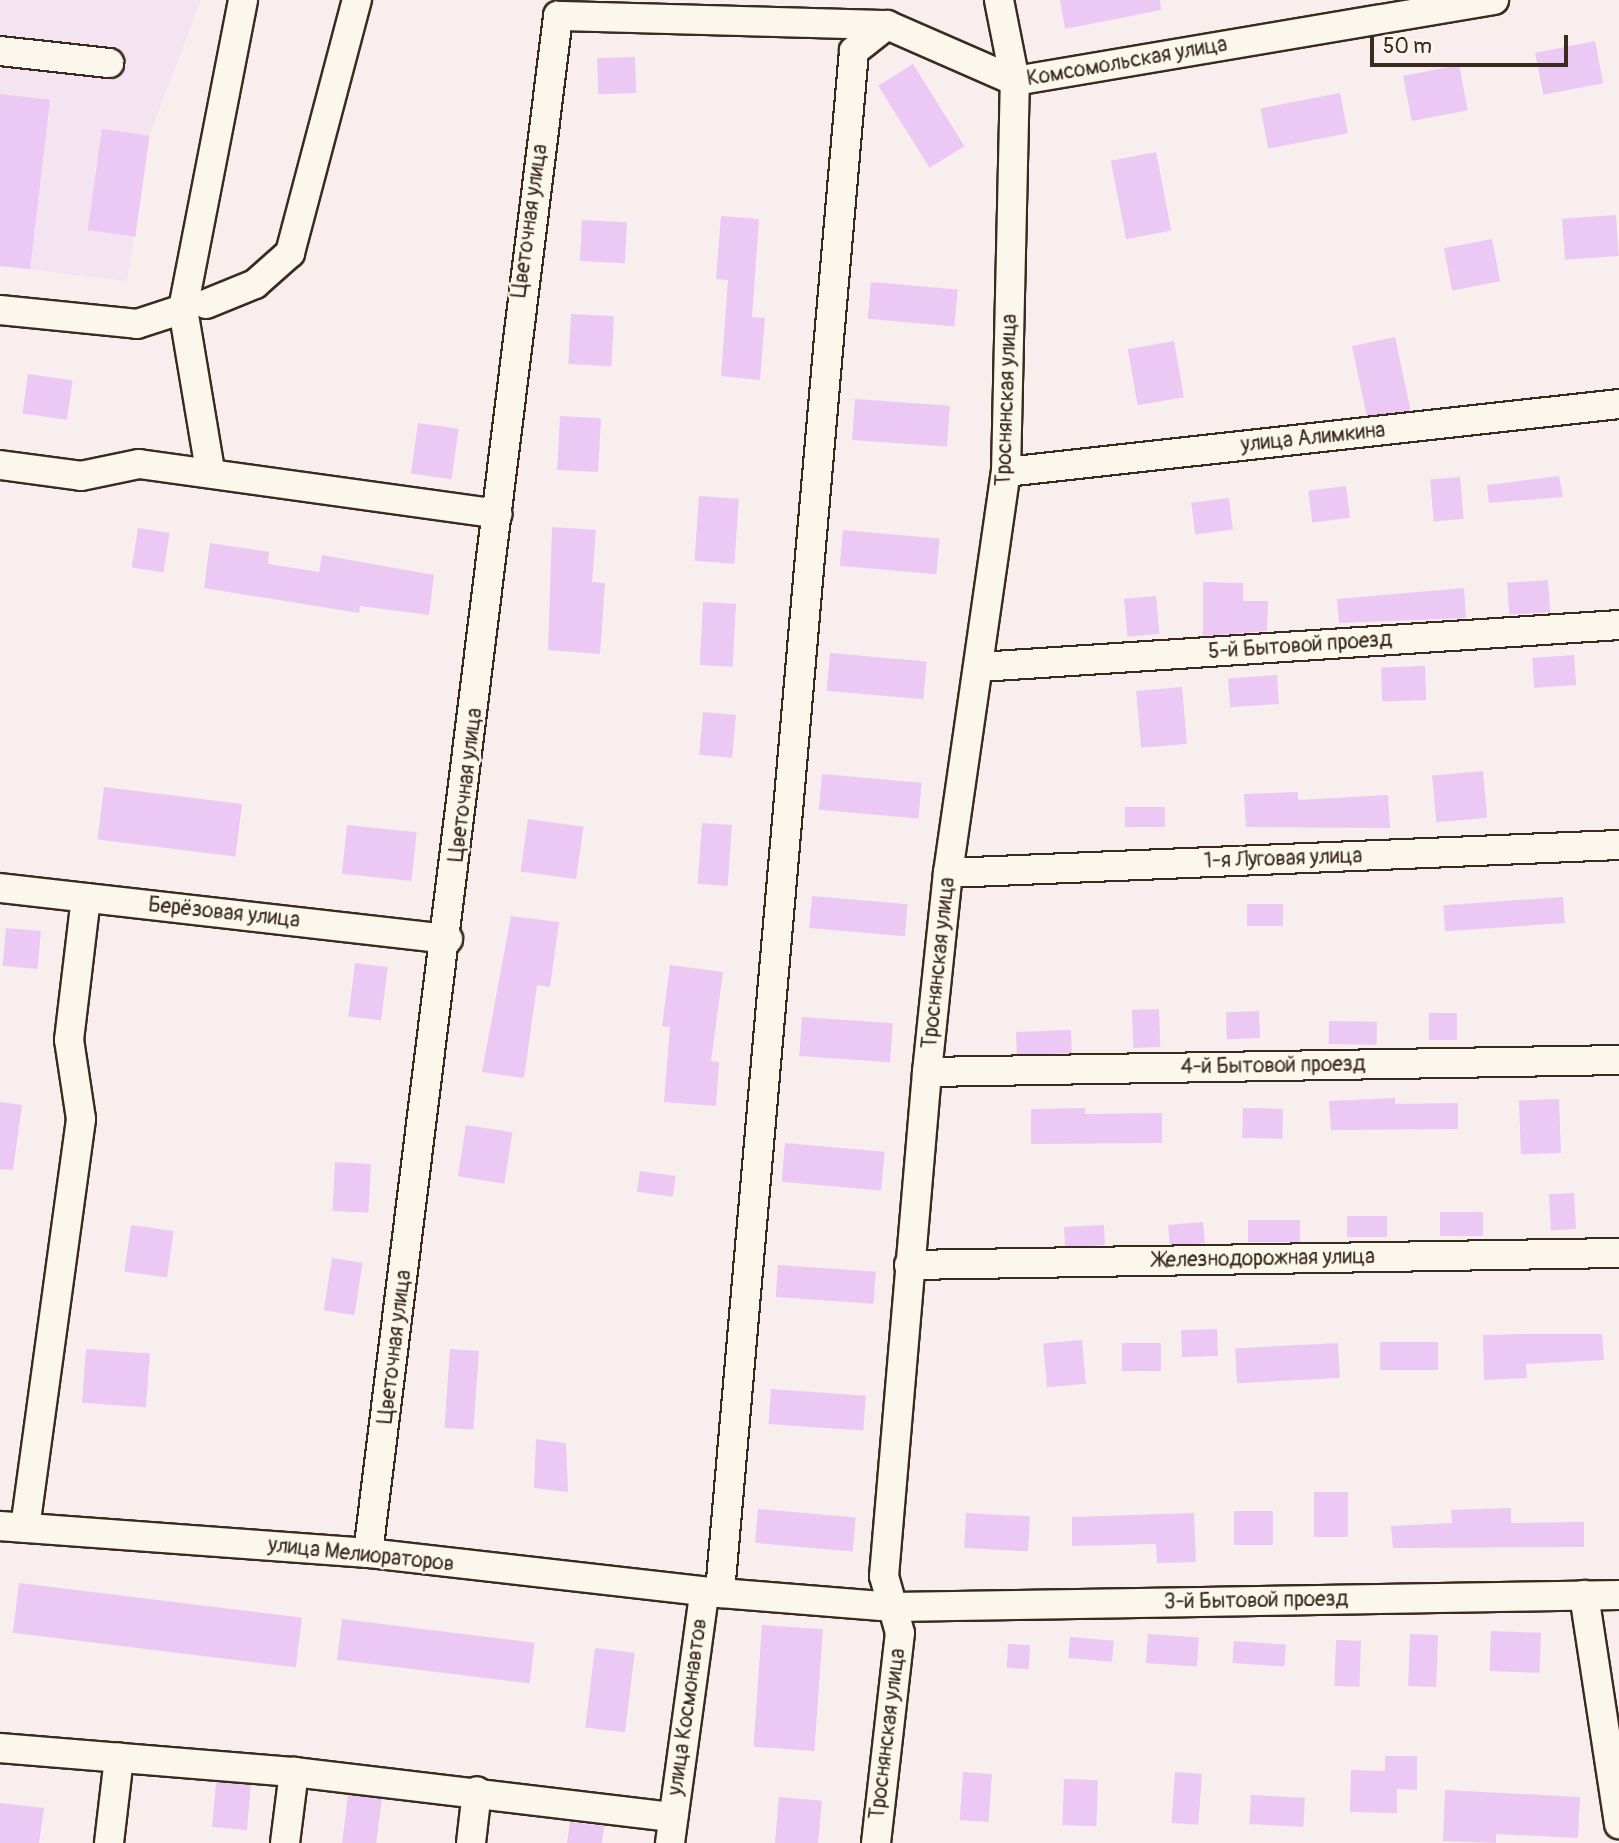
<!DOCTYPE html>
<html>
<head>
<meta charset="utf-8">
<style>
	body { margin:0 }
	#map { position:relative; width:1619px; height:1843px; overflow:hidden; background:#f8eeee; font-family:Pangolin,sans-serif }
	div>[style] { position:absolute }
	[style*='--x'] { left:calc(var(--x)*1px); top:calc(var(--y)*1px); width:calc(var(--w)*1px); rotate:calc(var(--a)*1deg) }
	.built>* { inset:0; background:#f4e3f0 }
	.building>* { inset:0; background:#ecc8f4; transform-origin:0 0 }
	.roads { filter:drop-shadow(2px 0 #3b2a1e) drop-shadow(-2px 0 #3b2a1e) drop-shadow(0 2px #3b2a1e) drop-shadow(0 -2px #3b2a1e) }
	.minor>* { height:28px; margin:-14px; padding:0 14px; transform-origin:14px; border-radius:14px; background:#fbf7ec }
	span { translate:-50% -50%; white-space:nowrap; text-align:center; line-height:1.15; -webkit-text-stroke:5px #fbf7ec; paint-order:stroke }
	.street-label { font-size:21px; color:#3b2a1e }
	.scale { position:absolute; left:1370px; top:35px; width:198px; height:32px; box-sizing:border-box; border:4px solid #3b2a1e; border-top:0; padding-left:9px; font-size:21px; line-height:24px; white-space:nowrap; color:#3b2a1e; -webkit-text-stroke:5px #fbf7ec; paint-order:stroke }
</style>
</head>
<body>
<div id="map">
	<div class="built">
		<i style="clip-path:polygon(0 0,201px 0,149px 136px,127px 281px,0 266px)"></i>
	</div>
	<div class="building">
		<i style="clip-path:polygon(1060px 0,1160px 0,1161px 10px,1065px 29px)"></i>
		<i style="left:1595px;top:41px;width:43px;height:61px;rotate:79deg"></i>
		<i style="left:635px;top:57px;width:36px;height:38px;rotate:88deg"></i>
		<i style="left:913px;top:64px;width:97px;height:41px;rotate:58deg"></i>
		<i style="left:1459px;top:65px;width:46px;height:57px;rotate:79deg"></i>
		<i style="left:1340px;top:93px;width:41px;height:81px;rotate:79deg"></i>
		<i style="clip-path:polygon(0 94px,50px 100px,30px 269px,0 266px)"></i>
		<i style="left:102px;top:129px;width:48px;height:102px;rotate:8deg"></i>
		<i style="left:1156px;top:152px;width:80px;height:46px;rotate:79deg"></i>
		<i style="left:1616px;top:215px;width:41px;height:54px;rotate:86deg"></i>
		<i style="clip-path:polygon(721px 216px,759px 219px,752px 317px,765px 318px,760px 380px,721px 376px,728px 280px,716px 279px)"></i>
		<i style="left:582px;top:220px;width:45px;height:41px;rotate:3deg"></i>
		<i style="left:1492px;top:239px;width:43px;height:49px;rotate:79deg"></i>
		<i style="left:871px;top:282px;width:87px;height:37px;rotate:5deg"></i>
		<i style="left:571px;top:314px;width:43px;height:50px;rotate:3deg"></i>
		<i style="left:1395px;top:337px;width:75px;height:44px;rotate:78deg"></i>
		<i style="left:1174px;top:341px;width:57px;height:47px;rotate:80deg"></i>
		<i style="left:28px;top:374px;width:45px;height:40px;rotate:8deg"></i>
		<i style="left:855px;top:399px;width:95px;height:41px;rotate:4deg"></i>
		<i style="left:560px;top:416px;width:41px;height:54px;rotate:3deg"></i>
		<i style="left:418px;top:423px;width:41px;height:51px;rotate:8deg"></i>
		<i style="clip-path:polygon(1559px 476px,1563px 497px,1489px 503px,1487px 485px)"></i>
		<i style="left:1460px;top:477px;width:42px;height:30px;rotate:85deg"></i>
		<i style="left:1346px;top:486px;width:32px;height:38px;rotate:83deg"></i>
		<i style="left:699px;top:496px;width:40px;height:65px;rotate:4deg"></i>
		<i style="left:1229px;top:498px;width:32px;height:38px;rotate:83deg"></i>
		<i style="clip-path:polygon(552px 527px,596px 530px,592px 582px,605px 583px,600px 654px,548px 650px)"></i>
		<i style="left:138px;top:528px;width:32px;height:40px;rotate:9deg"></i>
		<i style="left:843px;top:530px;width:97px;height:36px;rotate:5deg"></i>
		<i style="clip-path:polygon(210px 543px,269px 552px,268px 564px,319px 572px,322px 555px,434px 575px,429px 615px,360px 606px,359px 613px,204px 588px)"></i>
		<i style="left:1548px;top:580px;width:32px;height:41px;rotate:86deg"></i>
		<i style="clip-path:polygon(1203px 582px,1243px 583px,1243px 601px,1268px 601px,1267px 631px,1203px 636px)"></i>
		<i style="clip-path:polygon(1464px 588px,1466px 618px,1339px 623px,1337px 599px)"></i>
		<i style="left:1156px;top:596px;width:38px;height:32px;rotate:85deg"></i>
		<i style="left:703px;top:602px;width:33px;height:63px;rotate:3deg"></i>
		<i style="left:830px;top:653px;width:97px;height:38px;rotate:5deg"></i>
		<i style="left:1574px;top:655px;width:30px;height:42px;rotate:86deg"></i>
		<i style="left:1425px;top:666px;width:34px;height:44px;rotate:88deg"></i>
		<i style="left:1277px;top:675px;width:29px;height:49px;rotate:86deg"></i>
		<i style="left:1182px;top:687px;width:57px;height:46px;rotate:85deg"></i>
		<i style="left:703px;top:712px;width:33px;height:43px;rotate:5deg"></i>
		<i style="left:1483px;top:771px;width:47px;height:51px;rotate:85deg"></i>
		<i style="left:822px;top:774px;width:100px;height:36px;rotate:5deg"></i>
		<i style="left:104px;top:787px;width:139px;height:53px;rotate:7deg"></i>
		<i style="clip-path:polygon(1298px 792px,1298px 800px,1388px 795px,1390px 828px,1246px 827px,1244px 794px)"></i>
		<i style="left:1125px;top:807px;width:40px;height:20px"></i>
		<i style="left:528px;top:819px;width:56px;height:53px;rotate:8deg"></i>
		<i style="left:702px;top:823px;width:30px;height:61px;rotate:4deg"></i>
		<i style="left:347px;top:825px;width:70px;height:49px;rotate:6deg"></i>
		<i style="left:812px;top:896px;width:96px;height:32px;rotate:5deg"></i>
		<i style="left:1563px;top:897px;width:26px;height:120px;rotate:86deg"></i>
		<i style="left:1247px;top:904px;width:36px;height:22px"></i>
		<i style="clip-path:polygon(511px 916px,559px 922px,550px 987px,537px 985px,524px 1078px,482px 1072px)"></i>
		<i style="left:6px;top:928px;width:35px;height:38px;rotate:5deg"></i>
		<i style="left:355px;top:963px;width:33px;height:54px;rotate:7deg"></i>
		<i style="clip-path:polygon(670px 965px,723px 972px,711px 1061px,719px 1062px,716px 1106px,664px 1102px,670px 1027px,662px 1026px)"></i>
		<i style="left:1159px;top:1009px;width:38px;height:27px;rotate:88deg"></i>
		<i style="left:1259px;top:1011px;width:27px;height:33px;rotate:88deg"></i>
		<i style="left:1457px;top:1013px;width:27px;height:28px;rotate:90deg"></i>
		<i style="left:802px;top:1017px;width:91px;height:39px;rotate:4deg"></i>
		<i style="left:1329px;top:1021px;width:48px;height:23px;rotate:1deg"></i>
		<i style="left:1071px;top:1030px;width:23px;height:55px;rotate:88deg"></i>
		<i style="clip-path:polygon(1395px 1098px,1395px 1104px,1458px 1103px,1458px 1129px,1331px 1130px,1329px 1101px)"></i>
		<i style="left:1559px;top:1099px;width:54px;height:40px;rotate:88deg"></i>
		<i style="clip-path:polygon(0 1102px,22px 1105px,13px 1170px,0 1169px)"></i>
		<i style="clip-path:polygon(1085px 1108px,1085px 1114px,1162px 1113px,1162px 1143px,1031px 1144px,1031px 1109px)"></i>
		<i style="left:1243px;top:1108px;width:40px;height:30px;rotate:1deg"></i>
		<i style="left:466px;top:1125px;width:47px;height:52px;rotate:9deg"></i>
		<i style="left:785px;top:1143px;width:100px;height:39px;rotate:5deg"></i>
		<i style="left:335px;top:1162px;width:36px;height:49px;rotate:3deg"></i>
		<i style="left:640px;top:1171px;width:36px;height:21px;rotate:8deg"></i>
		<i style="left:1574px;top:1193px;width:36px;height:25px;rotate:87deg"></i>
		<i style="left:1483px;top:1212px;width:24px;height:43px;rotate:90deg"></i>
		<i style="left:1347px;top:1216px;width:40px;height:21px"></i>
		<i style="left:1248px;top:1220px;width:52px;height:22px"></i>
		<i style="left:1203px;top:1222px;width:21px;height:35px;rotate:85deg"></i>
		<i style="left:131px;top:1225px;width:43px;height:47px;rotate:8deg"></i>
		<i style="left:1104px;top:1225px;width:20px;height:40px;rotate:87deg"></i>
		<i style="left:332px;top:1258px;width:31px;height:53px;rotate:9deg"></i>
		<i style="left:778px;top:1265px;width:98px;height:32px;rotate:4deg"></i>
		<i style="left:1217px;top:1329px;width:27px;height:36px;rotate:88deg"></i>
		<i style="clip-path:polygon(1525px 1334px,1602px 1334px,1604px 1360px,1526px 1364px,1527px 1378px,1484px 1380px,1483px 1335px)"></i>
		<i style="left:1082px;top:1340px;width:44px;height:39px;rotate:85deg"></i>
		<i style="left:1380px;top:1342px;width:58px;height:28px"></i>
		<i style="left:1161px;top:1343px;width:28px;height:39px;rotate:90deg"></i>
		<i style="left:1338px;top:1343px;width:35px;height:103px;rotate:87deg"></i>
		<i style="left:86px;top:1349px;width:64px;height:54px;rotate:4deg"></i>
		<i style="left:450px;top:1349px;width:29px;height:79px;rotate:4deg"></i>
		<i style="left:771px;top:1389px;width:95px;height:35px;rotate:4deg"></i>
		<i style="clip-path:polygon(536px 1439px,566px 1443px,568px 1492px,534px 1488px)"></i>
		<i style="left:1314px;top:1492px;width:34px;height:45px"></i>
		<i style="clip-path:polygon(1511px 1508px,1511px 1523px,1584px 1522px,1584px 1547px,1393px 1548px,1391px 1526px,1452px 1523px,1451px 1510px)"></i>
		<i style="left:758px;top:1509px;width:98px;height:34px;rotate:5deg"></i>
		<i style="left:1234px;top:1511px;width:39px;height:34px"></i>
		<i style="left:966px;top:1513px;width:64px;height:35px;rotate:3deg"></i>
		<i style="clip-path:polygon(1194px 1513px,1196px 1562px,1157px 1563px,1156px 1544px,1072px 1546px,1072px 1517px)"></i>
		<i style="left:19px;top:1583px;width:285px;height:50px;rotate:7deg"></i>
		<i style="left:342px;top:1619px;width:194px;height:41px;rotate:7deg"></i>
		<i style="left:762px;top:1625px;width:61px;height:122px;rotate:4deg"></i>
		<i style="left:1491px;top:1631px;width:50px;height:40px;rotate:2deg"></i>
		<i style="left:1148px;top:1634px;width:51px;height:29px;rotate:4deg"></i>
		<i style="left:1410px;top:1634px;width:28px;height:52px;rotate:2deg"></i>
		<i style="left:1070px;top:1637px;width:44px;height:21px;rotate:5deg"></i>
		<i style="left:1336px;top:1640px;width:25px;height:46px;rotate:2deg"></i>
		<i style="left:1234px;top:1641px;width:52px;height:22px;rotate:4deg"></i>
		<i style="left:1008px;top:1644px;width:22px;height:24px;rotate:3deg"></i>
		<i style="left:595px;top:1648px;width:40px;height:80px;rotate:7deg"></i>
		<i style="clip-path:polygon(1385px 1756px,1417px 1756px,1417px 1790px,1397px 1789px,1397px 1813px,1350px 1812px,1351px 1770px,1385px 1771px)"></i>
		<i style="left:963px;top:1772px;width:29px;height:48px;rotate:4deg"></i>
		<i style="left:1175px;top:1772px;width:27px;height:51px;rotate:4deg"></i>
		<i style="left:1064px;top:1779px;width:34px;height:46px;rotate:2deg"></i>
		<i style="left:216px;top:1782px;width:35px;height:45px;rotate:5deg"></i>
		<i style="clip-path:polygon(1445px 1790px,1580px 1797px,1578px 1838px,1496px 1834px,1496px 1843px,1443px 1841px)"></i>
		<i style="left:348px;top:1795px;width:34px;height:48px;rotate:7deg"></i>
		<i style="left:1251px;top:1795px;width:54px;height:29px;rotate:3deg"></i>
		<i style="left:779px;top:1797px;width:43px;height:46px;rotate:5deg"></i>
		<i style="clip-path:polygon(0 1803px,44px 1808px,39px 1843px,0 1843px)"></i>
		<i style="clip-path:polygon(570px 1822px,604px 1826px,602px 1843px,567px 1843px)"></i>
	</div>
	<div class="roads">
		<div class="minor">
			<i style="--x:887;--y:25;--w:42;--a:141.8"></i>
			<i style="--x:854;--y:51;--w:1548;--a:94.97"></i>
			<i style="--x:720;--y:1593;--w:174;--a:4.6"></i>
			<i style="--x:893;--y:1607;--w:726;--a:-0.95"></i>
			<i style="--x:0;--y:51;--w:110;--a:6.3"></i>
			<i style="--x:206;--y:304;--w:53;--a:-22.2"></i>
			<i style="--x:255;--y:284;--w:47;--a:-41.5"></i>
			<i style="--x:290;--y:253;--w:262;--a:-75.2"></i>
			<i style="--x:183;--y:309;--w:315;--a:-79"></i>
			<i style="--x:0;--y:310;--w:138;--a:5.8"></i>
			<i style="--x:137;--y:324;--w:48;--a:-18.1"></i>
			<i style="--x:183;--y:309;--w:164;--a:80.5"></i>
			<i style="--x:0;--y:465;--w:82;--a:7.7"></i>
			<i style="--x:81;--y:476;--w:59;--a:-11.7"></i>
			<i style="--x:139;--y:464;--w:362;--a:7.9"></i>
			<i style="--x:1006;--y:472;--w:617;--a:-6.33"></i>
			<i style="--x:980;--y:667;--w:640;--a:-3.76"></i>
			<i style="--x:948;--y:873;--w:672;--a:-2.39"></i>
			<i style="--x:0;--y:888;--w:451;--a:6.5"></i>
			<i style="--x:927;--y:1072;--w:692;--a:-0.99"></i>
			<i style="--x:909;--y:1265;--w:710;--a:-0.97"></i>
			<i style="--x:0;--y:1526;--w:369;--a:4.2"></i>
			<i style="--x:368;--y:1553;--w:354;--a:6.5"></i>
			<i style="--x:25;--y:1528;--w:413;--a:-82.2"></i>
			<i style="--x:81;--y:1119;--w:80;--a:-98.6"></i>
			<i style="--x:69;--y:1040;--w:143;--a:-83.2"></i>
			<i style="--x:368;--y:1553;--w:1549;--a:-82.95"></i>
			<i style="--x:558;--y:16;--w:329;--a:1.6"></i>
			<i style="--x:887;--y:25;--w:140;--a:23.6"></i>
			<i style="--x:1015;--y:81;--w:486;--a:-9.6"></i>
			<i style="--x:1584;--y:1595;--w:232;--a:81.3"></i>
			<i style="--x:0;--y:1748;--w:295;--a:4.7"></i>
			<i style="--x:109;--y:1843;--w:86;--a:-83.3"></i>
			<i style="--x:285;--y:1843;--w:72;--a:-82.8"></i>
			<i style="--x:294;--y:1772;--w:382;--a:6.8"></i>
			<i style="--x:471;--y:1843;--w:52;--a:-83.4"></i>
			<i style="--x:670;--y:1843;--w:249;--a:-82.2"></i>
			<i style="--x:876;--y:1843;--w:211;--a:-83.5"></i>
			<i style="--x:900;--y:1633;--w:59;--a:-105.7"></i>
			<i style="--x:884;--y:1576;--w:506;--a:-85.12"></i>
			<i style="--x:927;--y:1072;--w:200;--a:-84"></i>
			<i style="--x:948;--y:873;--w:405;--a:-81.8"></i>
			<i style="--x:1006;--y:472;--w:391;--a:-88.7"></i>
			<i style="--x:1015;--y:81;--w:83;--a:-101.2"></i>
		</div>
	</div>
	<div class="street-label">
		<span style="left:1127px;top:62px;rotate:-10deg">Комсомольская улица</span>
		<span style="left:530px;top:221px;rotate:-82deg">Цветочная улица</span>
		<span style="left:1007px;top:400px;rotate:-88deg">Троснянская улица</span>
		<span style="left:1313px;top:438px;rotate:-6deg">улица Алимкина</span>
		<span style="left:1300px;top:646px;rotate:-4deg">5-й Бытовой проезд</span>
		<span style="left:466px;top:785px;rotate:-83deg">Цветочная улица</span>
		<span style="left:1283px;top:859px;rotate:-2deg">1-я Луговая улица</span>
		<span style="left:224px;top:913px;rotate:6deg">Берёзовая улица</span>
		<span style="left:939px;top:963px;rotate:-84deg">Троснянская улица</span>
		<span style="left:1273px;top:1066px;rotate:-1deg">4-й Бытовой проезд</span>
		<span style="left:1264px;top:1259px;rotate:-1deg">Железнодорожная улица</span>
		<span style="left:395px;top:1347px;rotate:-83deg">Цветочная улица</span>
		<span style="left:361px;top:1555px;rotate:6deg">улица Мелиораторов</span>
		<span style="left:1256px;top:1601px;rotate:-1deg">3-й Бытовой проезд</span>
		<span style="left:688px;top:1707px;rotate:-82deg">улица Космонавтов</span>
		<span style="left:888px;top:1734px;rotate:-83deg">Троснянская улица</span>
	</div>
	<div class="scale">50 m</div>
</div>
</body>
</html>
